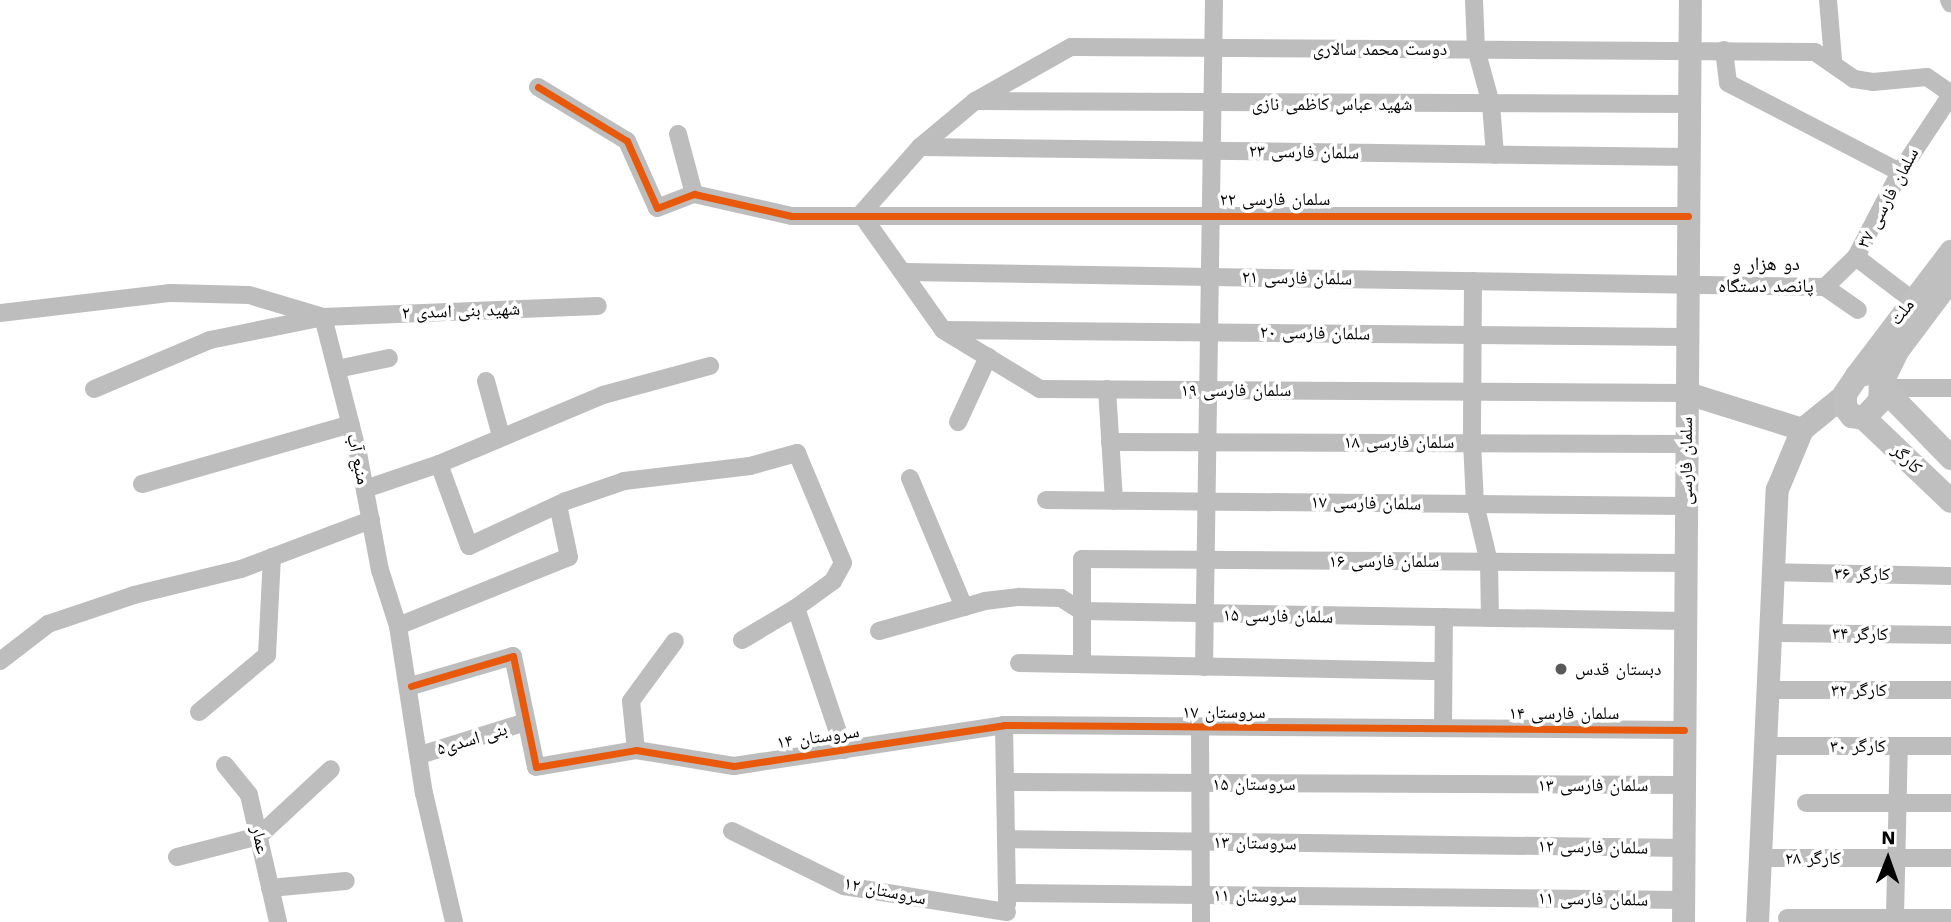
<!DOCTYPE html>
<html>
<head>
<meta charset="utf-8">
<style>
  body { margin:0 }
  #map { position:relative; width:1951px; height:922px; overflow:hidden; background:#fff; font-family:"Work Sans","Noto Naskh Arabic",sans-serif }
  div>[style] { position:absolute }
  .minor>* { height:18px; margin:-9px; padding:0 9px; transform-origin:9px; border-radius:9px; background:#bdbdbd }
  .tertiary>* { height:23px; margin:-11.5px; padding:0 11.5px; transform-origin:11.5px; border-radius:11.5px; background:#bdbdbd }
  .secondary>* { height:24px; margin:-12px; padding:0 12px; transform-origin:12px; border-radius:12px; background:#bfbfbf }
  .cycleway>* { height:7px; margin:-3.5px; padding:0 3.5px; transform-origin:3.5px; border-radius:3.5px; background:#e8590c }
  .dots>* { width:19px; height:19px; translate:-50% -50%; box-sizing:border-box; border:4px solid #fff; border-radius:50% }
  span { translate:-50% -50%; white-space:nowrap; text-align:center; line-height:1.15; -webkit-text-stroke:7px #fff; paint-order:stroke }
  .street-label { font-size:18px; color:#000 }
  .poi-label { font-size:18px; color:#000 }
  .left { translate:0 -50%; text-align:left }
  .neighbourhood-label { font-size:19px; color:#000 }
  .north { position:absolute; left:1853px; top:824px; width:70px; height:70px; -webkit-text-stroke:5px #fff; paint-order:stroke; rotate:1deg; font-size:19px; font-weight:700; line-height:28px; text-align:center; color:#000 }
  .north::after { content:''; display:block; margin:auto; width:24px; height:32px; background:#000; clip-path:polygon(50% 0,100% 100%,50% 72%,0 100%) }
</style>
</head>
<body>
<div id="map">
  <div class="minor">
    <i style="left:1474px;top:0;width:49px;rotate:87.7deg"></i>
    <i style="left:1476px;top:49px;width:57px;rotate:74.7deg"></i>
    <i style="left:1491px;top:104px;width:51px;rotate:85.5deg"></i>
    <i style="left:1828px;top:0;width:60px;rotate:85.2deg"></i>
    <i style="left:1949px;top:0;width:4px;rotate:63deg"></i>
    <i style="left:1724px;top:50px;width:33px;rotate:83deg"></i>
    <i style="left:1728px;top:83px;width:194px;rotate:27.4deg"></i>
    <i style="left:538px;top:87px;width:104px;rotate:31.2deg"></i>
    <i style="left:627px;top:141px;width:73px;rotate:65.9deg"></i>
    <i style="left:657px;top:208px;width:40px;rotate:-21deg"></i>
    <i style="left:694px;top:194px;width:100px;rotate:12.7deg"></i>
    <i style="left:792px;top:216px;width:896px"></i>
    <i style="left:975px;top:101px;width:714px;rotate:0.24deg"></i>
    <i style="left:678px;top:134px;width:62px;rotate:75.1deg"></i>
    <i style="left:920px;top:147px;width:769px;rotate:0.75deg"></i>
    <i style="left:861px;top:214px;width:89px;rotate:-48.6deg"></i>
    <i style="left:920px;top:147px;width:72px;rotate:-39.9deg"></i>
    <i style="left:975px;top:101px;width:110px;rotate:-29.4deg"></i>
    <i style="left:1071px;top:47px;width:744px;rotate:0.39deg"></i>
    <i style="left:1815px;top:52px;width:47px;rotate:34.7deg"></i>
    <i style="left:1854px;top:79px;width:19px;rotate:9deg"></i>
    <i style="left:1873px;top:82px;width:54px;rotate:-5.3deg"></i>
    <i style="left:1927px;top:77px;width:29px;rotate:35deg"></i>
    <i style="left:861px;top:214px;width:142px;rotate:54.7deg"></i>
    <i style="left:943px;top:330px;width:114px;rotate:31.3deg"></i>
    <i style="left:1040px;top:389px;width:647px;rotate:0.35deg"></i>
    <i style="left:1856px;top:257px;width:71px;rotate:37.5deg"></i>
    <i style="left:904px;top:272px;width:921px;rotate:0.93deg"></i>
    <i style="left:1825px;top:287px;width:43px;rotate:-44.1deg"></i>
    <i style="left:1856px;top:257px;width:96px;rotate:-62.6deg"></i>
    <i style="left:1900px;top:172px;width:92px;rotate:-56.5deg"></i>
    <i style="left:1473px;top:281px;width:161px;rotate:90.4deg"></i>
    <i style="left:1472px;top:442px;width:62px;rotate:87.2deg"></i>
    <i style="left:1475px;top:504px;width:60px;rotate:76.4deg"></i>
    <i style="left:1489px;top:562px;width:56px;rotate:89deg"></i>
    <i style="left:1825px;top:287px;width:40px;rotate:34.9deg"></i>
    <i style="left:0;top:313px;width:172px;rotate:-6.7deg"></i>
    <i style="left:171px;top:293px;width:78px;rotate:1.5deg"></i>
    <i style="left:249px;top:295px;width:77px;rotate:16.6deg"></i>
    <i style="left:323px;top:317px;width:140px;rotate:75.6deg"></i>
    <i style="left:358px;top:453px;width:119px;rotate:79.4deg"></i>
    <i style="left:380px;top:570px;width:59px;rotate:72.2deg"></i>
    <i style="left:398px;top:626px;width:169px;rotate:81.2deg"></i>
    <i style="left:424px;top:793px;width:132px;rotate:76.9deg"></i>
    <i style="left:945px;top:330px;width:742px;rotate:0.54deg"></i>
    <i style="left:337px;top:369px;width:53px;rotate:-11.9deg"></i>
    <i style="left:486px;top:381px;width:57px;rotate:74.7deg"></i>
    <i style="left:1883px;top:388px;width:68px"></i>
    <i style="left:94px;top:389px;width:126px;rotate:-22.9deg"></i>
    <i style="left:210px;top:340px;width:115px;rotate:-11.5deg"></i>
    <i style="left:323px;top:317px;width:275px;rotate:-2.3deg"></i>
    <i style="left:1107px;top:389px;width:112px;rotate:86.4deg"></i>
    <i style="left:958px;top:422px;width:72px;rotate:-65.2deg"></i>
    <i style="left:1110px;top:442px;width:577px;rotate:0.2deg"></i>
    <i style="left:439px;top:464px;width:87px;rotate:69.9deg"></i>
    <i style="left:469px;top:546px;width:107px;rotate:-24.9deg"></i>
    <i style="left:566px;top:501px;width:61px;rotate:-19deg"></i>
    <i style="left:624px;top:481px;width:127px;rotate:-6.8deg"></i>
    <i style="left:750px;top:466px;width:49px;rotate:-15.5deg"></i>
    <i style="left:797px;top:453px;width:119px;rotate:67.3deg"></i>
    <i style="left:843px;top:563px;width:21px;rotate:119deg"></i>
    <i style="left:833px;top:581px;width:46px;rotate:143.9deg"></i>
    <i style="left:910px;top:478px;width:140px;rotate:67.3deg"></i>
    <i style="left:142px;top:484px;width:217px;rotate:-16deg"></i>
    <i style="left:365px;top:489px;width:78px;rotate:-18.7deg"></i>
    <i style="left:439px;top:464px;width:178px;rotate:-22.8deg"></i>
    <i style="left:603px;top:395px;width:111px;rotate:-15.2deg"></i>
    <i style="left:1046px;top:500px;width:640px;rotate:0.54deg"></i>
    <i style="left:1772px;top:572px;width:179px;rotate:1.3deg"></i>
    <i style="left:398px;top:626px;width:184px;rotate:-22deg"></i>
    <i style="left:569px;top:557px;width:53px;rotate:-101.9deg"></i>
    <i style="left:879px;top:631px;width:110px;rotate:-15.8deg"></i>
    <i style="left:985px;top:601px;width:35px;rotate:-7deg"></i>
    <i style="left:1020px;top:597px;width:41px;rotate:1.4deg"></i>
    <i style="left:1061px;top:598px;width:24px;rotate:33deg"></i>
    <i style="left:1081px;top:611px;width:604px;rotate:0.95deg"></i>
    <i style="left:1769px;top:633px;width:182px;rotate:0.6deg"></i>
    <i style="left:742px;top:640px;width:63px;rotate:-30.7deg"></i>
    <i style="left:796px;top:608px;width:150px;rotate:71.3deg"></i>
    <i style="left:0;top:661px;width:61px;rotate:-37.6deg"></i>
    <i style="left:48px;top:624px;width:91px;rotate:-18.6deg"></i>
    <i style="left:134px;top:595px;width:110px;rotate:-13.7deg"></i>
    <i style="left:241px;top:569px;width:139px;rotate:-20.7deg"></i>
    <i style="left:1019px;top:663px;width:424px;rotate:1.1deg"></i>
    <i style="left:1082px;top:664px;width:105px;rotate:-90deg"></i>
    <i style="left:1082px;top:559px;width:604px;rotate:0.38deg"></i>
    <i style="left:1204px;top:667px;width:667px;rotate:-89.14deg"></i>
    <i style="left:411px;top:686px;width:106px;rotate:-16.4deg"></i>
    <i style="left:513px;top:656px;width:113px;rotate:78.3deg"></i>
    <i style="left:536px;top:767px;width:101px;rotate:-9.6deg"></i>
    <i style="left:636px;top:750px;width:99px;rotate:9.3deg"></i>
    <i style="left:734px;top:766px;width:273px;rotate:-8.6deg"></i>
    <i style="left:1004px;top:725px;width:680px;rotate:0.42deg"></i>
    <i style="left:1767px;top:690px;width:184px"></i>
    <i style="left:199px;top:712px;width:89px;rotate:-40deg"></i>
    <i style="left:267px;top:655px;width:98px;rotate:-87.1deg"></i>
    <i style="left:1004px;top:725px;width:179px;rotate:89deg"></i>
    <i style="left:1200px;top:728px;width:194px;rotate:89.7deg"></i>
    <i style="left:1443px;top:728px;width:111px;rotate:-89.5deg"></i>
    <i style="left:1764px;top:746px;width:187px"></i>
    <i style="left:636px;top:750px;width:49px;rotate:-95.8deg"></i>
    <i style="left:631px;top:701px;width:74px;rotate:-53.7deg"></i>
    <i style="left:420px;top:755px;width:108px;rotate:-17.3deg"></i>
    <i style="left:225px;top:765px;width:38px;rotate:51deg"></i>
    <i style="left:249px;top:795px;width:130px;rotate:77.1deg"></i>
    <i style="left:1005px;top:782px;width:679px;rotate:0.25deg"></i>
    <i style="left:1806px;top:803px;width:145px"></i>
    <i style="left:732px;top:831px;width:125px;rotate:26.2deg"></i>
    <i style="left:844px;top:886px;width:165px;rotate:9.1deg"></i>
    <i style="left:1006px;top:839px;width:677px;rotate:0.76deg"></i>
    <i style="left:177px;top:857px;width:85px;rotate:-14.4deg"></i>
    <i style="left:259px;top:836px;width:98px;rotate:-42.9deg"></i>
    <i style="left:1759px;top:858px;width:192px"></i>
    <i style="left:270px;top:888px;width:76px;rotate:-5.3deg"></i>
    <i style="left:1007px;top:893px;width:676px;rotate:0.59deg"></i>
    <i style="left:1895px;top:916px;width:170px;rotate:-88.7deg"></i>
    <i style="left:1787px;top:918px;width:164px"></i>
  </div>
  <div class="tertiary">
    <i style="left:1687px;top:393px;width:121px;rotate:17.4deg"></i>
    <i style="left:1683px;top:922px;width:922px;rotate:-89.57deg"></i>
    <i style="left:1757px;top:922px;width:433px;rotate:-87.4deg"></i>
    <i style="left:1777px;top:489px;width:65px;rotate:-67.4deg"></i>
    <i style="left:1802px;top:429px;width:55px;rotate:-39.1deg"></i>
  </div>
  <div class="secondary">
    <i style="left:1872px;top:372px;width:11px;rotate:34deg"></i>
    <i style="left:1881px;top:378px;width:23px;rotate:92deg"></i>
    <i style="left:1880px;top:401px;width:23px;rotate:133deg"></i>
    <i style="left:1864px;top:418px;width:12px;rotate:-171deg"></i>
    <i style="left:1852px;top:416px;width:11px;rotate:-128deg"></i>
    <i style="left:1845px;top:407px;width:13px;rotate:-90deg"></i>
    <i style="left:1845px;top:394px;width:22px;rotate:-56deg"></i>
    <i style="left:1857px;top:376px;width:16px;rotate:-15deg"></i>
    <i style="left:1857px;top:376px;width:156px;rotate:-52.8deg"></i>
    <i style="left:1882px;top:382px;width:34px;rotate:-64deg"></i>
    <i style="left:1897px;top:351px;width:90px;rotate:-53.1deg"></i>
    <i style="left:1883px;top:388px;width:98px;rotate:45.8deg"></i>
    <i style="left:1864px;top:418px;width:120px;rotate:43.7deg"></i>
  </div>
  <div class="cycleway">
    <i style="left:538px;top:87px;width:104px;rotate:31.2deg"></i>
    <i style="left:627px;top:141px;width:73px;rotate:65.9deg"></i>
    <i style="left:657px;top:208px;width:40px;rotate:-21deg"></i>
    <i style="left:694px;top:194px;width:100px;rotate:12.7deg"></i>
    <i style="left:792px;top:216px;width:896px"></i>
    <i style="left:411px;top:686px;width:106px;rotate:-16.4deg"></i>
    <i style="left:513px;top:656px;width:113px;rotate:78.3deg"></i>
    <i style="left:536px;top:767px;width:101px;rotate:-9.6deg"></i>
    <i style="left:636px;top:750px;width:99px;rotate:9.3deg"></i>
    <i style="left:734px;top:766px;width:273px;rotate:-8.6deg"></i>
    <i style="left:1004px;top:725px;width:680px;rotate:0.42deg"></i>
  </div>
  <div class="dots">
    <i style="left:1561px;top:669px;background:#595959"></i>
  </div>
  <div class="street-label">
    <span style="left:1380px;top:49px">دوست محمد سالاری</span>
    <span style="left:1332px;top:104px">شهید عباس کاظمی نازی</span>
    <span style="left:1304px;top:152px;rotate:1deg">سلمان فارسی ۲۳</span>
    <span style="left:1888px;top:198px;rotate:-62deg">سلمان فارسی ۳۷</span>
    <span style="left:1275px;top:199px">سلمان فارسی ۲۲</span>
    <span style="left:1297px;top:278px;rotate:1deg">سلمان فارسی ۲۱</span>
    <span style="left:461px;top:311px;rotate:-2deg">شهید بنی اسدی ۲</span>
    <span style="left:1902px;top:312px;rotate:-52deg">ملت</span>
    <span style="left:1315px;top:333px;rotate:1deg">سلمان فارسی ۲۰</span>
    <span style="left:1236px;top:390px">سلمان فارسی ۱۹</span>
    <span style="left:1399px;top:442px">سلمان فارسی ۱۸</span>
    <span style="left:358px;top:459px;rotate:78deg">منبع آب</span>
    <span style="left:1907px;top:459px;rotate:44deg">کارگر</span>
    <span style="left:1686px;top:461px;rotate:-90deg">سلمان فارسی</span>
    <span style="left:1366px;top:503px;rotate:1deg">سلمان فارسی ۱۷</span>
    <span style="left:1384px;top:561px">سلمان فارسی ۱۶</span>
    <span style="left:1862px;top:574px;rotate:1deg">کارگر ۳۶</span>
    <span style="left:1278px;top:616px;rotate:1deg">سلمان فارسی ۱۵</span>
    <span style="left:1860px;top:634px;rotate:1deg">کارگر ۳۴</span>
    <span style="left:1859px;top:690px">کارگر ۳۲</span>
    <span style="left:1224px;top:712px">سروستان ۱۷</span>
    <span style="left:1564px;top:713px">سلمان فارسی ۱۴</span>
    <span style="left:818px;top:737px;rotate:-8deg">سروستان ۱۴</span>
    <span style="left:472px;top:739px;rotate:-17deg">بنی اسدی۵</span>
    <span style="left:1858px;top:746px">کارگر ۳۰</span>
    <span style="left:1254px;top:784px">سروستان ۱۵</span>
    <span style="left:1593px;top:785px">سلمان فارسی ۱۳</span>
    <span style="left:260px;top:840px;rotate:77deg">عمار</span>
    <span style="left:1255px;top:843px;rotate:1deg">سروستان ۱۳</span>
    <span style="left:1593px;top:847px;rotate:1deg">سلمان فارسی ۱۲</span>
    <span style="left:1813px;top:858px">کارگر ۲۸</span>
    <span style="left:885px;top:891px;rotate:11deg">سروستان ۱۲</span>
    <span style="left:1255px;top:896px;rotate:1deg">سروستان ۱۱</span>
    <span style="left:1593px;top:899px;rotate:1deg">سلمان فارسی ۱۱</span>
  </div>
  <div class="poi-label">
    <span class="left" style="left:1575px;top:669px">دبستان قدس</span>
  </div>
  <div class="neighbourhood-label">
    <span style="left:1766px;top:275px">دو هزار و<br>پانصد دستگاه</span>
  </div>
  <div class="north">N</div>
</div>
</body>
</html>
